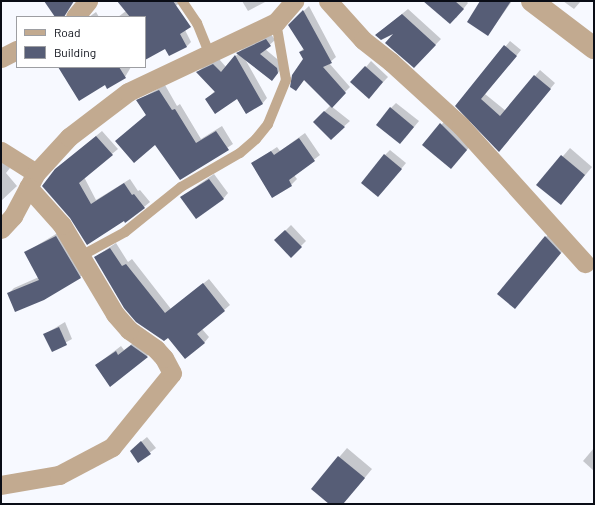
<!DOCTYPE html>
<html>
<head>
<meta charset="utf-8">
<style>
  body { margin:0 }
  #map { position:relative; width:595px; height:505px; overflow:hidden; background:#f7f9ff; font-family:Barlow,sans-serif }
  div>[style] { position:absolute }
  .shadow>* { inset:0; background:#0003 }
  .building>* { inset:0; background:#565d76 }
  .service>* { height:10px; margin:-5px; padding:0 5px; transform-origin:5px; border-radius:5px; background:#c2aa90 }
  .minor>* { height:19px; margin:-9.5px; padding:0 9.5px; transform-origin:9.5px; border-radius:9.5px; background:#c2aa90 }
  .tertiary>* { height:22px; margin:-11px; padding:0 11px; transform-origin:11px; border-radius:11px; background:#c2aa90 }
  span { translate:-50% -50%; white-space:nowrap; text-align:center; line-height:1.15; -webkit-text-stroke:4px #fff; paint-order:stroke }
  .frame { position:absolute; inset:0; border:2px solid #0a0d16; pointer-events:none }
  .legend { position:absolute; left:16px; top:16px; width:130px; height:52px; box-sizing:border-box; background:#fff; border:1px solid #9d9ea2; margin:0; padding:5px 7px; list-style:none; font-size:12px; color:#0a0d16 }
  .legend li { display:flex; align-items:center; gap:8px; height:20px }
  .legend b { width:20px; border:1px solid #9d9ea2 }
</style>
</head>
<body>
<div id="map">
  <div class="shadow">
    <i style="clip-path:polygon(118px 1px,182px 1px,153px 24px,182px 24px,191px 42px,186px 47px,166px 47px,145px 59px,145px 17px,118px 17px,126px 11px)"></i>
    <i style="clip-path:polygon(242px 1px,267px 1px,248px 11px)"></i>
    <i style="clip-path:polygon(425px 1px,466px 1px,468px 3px,456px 18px)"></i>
    <i style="clip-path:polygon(482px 1px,512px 1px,488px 35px)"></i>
    <i style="clip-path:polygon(563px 1px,581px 1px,574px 9px)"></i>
    <i style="clip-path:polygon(309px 6px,336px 57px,329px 63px,350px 87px,331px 106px,350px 121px,331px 138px,314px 122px,331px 105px,305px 79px,296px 90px,304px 59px,300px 52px,304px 48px,289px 25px)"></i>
    <i style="clip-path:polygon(408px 9px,441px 39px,414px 67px,397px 31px,376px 35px)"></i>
    <i style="clip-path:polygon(96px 12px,99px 17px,89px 17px)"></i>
    <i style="clip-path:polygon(271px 34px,275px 40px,265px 49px,282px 63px,283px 67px,272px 80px,245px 59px,267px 98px,262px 104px,237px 97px,206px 99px,215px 91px,198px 72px,203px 67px,219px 59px,226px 67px,243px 48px)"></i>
    <i style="clip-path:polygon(510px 41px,521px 50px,485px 94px,506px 111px,540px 70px,555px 83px,504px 145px,457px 106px)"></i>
    <i style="clip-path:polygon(371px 61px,388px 77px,374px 92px,366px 67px)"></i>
    <i style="clip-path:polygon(60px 67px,131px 67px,125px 77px,105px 84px)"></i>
    <i style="clip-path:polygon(165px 85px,177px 106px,180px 104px,201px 139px,222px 126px,233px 144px,180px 179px,138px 100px)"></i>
    <i style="clip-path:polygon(396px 103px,419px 121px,405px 138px,391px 108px)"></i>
    <i style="clip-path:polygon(446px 120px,472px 144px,451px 168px,441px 125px)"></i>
    <i style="clip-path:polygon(102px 131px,118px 149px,84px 177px,96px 200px,130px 179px,138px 191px,140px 190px,150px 202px,126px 222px,124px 220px,87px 244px,55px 170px)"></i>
    <i style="clip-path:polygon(305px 133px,320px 155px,294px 175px,297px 179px,291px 185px,272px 196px,253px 163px,277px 147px,280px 151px)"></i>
    <i style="clip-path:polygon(570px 148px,592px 167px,561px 204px,538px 185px)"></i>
    <i style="clip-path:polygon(390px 150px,406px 163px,383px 191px,385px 155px)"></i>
    <i style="clip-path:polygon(1px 158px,10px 168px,6px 173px,17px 186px,1px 201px)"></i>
    <i style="clip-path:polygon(214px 174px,228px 193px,223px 199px,181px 197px)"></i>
    <i style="clip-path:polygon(291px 225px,306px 241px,291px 256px,276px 240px)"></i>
    <i style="clip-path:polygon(61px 231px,86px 272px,80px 277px,8px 294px,14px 288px,39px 277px,26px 252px)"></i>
    <i style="clip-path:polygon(551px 231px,566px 247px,520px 302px,498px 294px)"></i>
    <i style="clip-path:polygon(116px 243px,128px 262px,132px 259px,171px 309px,209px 279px,230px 305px,202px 329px,209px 337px,204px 343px,168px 337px,95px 257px)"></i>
    <i style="clip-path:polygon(65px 322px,72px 339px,52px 350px,45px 334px)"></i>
    <i style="clip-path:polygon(137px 340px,153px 351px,110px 386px,96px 365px,121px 346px,124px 350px)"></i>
    <i style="clip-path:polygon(147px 437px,156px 448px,138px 461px,136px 446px)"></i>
    <i style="clip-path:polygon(347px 448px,372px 469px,343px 504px,330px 504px,312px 489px)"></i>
    <i style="clip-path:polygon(594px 448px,594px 471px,583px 461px)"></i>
  </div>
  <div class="building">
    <i style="clip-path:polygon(44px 1px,74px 1px,64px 17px,55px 17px)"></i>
    <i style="clip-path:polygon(117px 1px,173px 1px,191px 27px,180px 34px,187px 47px,169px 56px,165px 49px,145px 60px,145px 17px,130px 17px)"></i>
    <i style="clip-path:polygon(423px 1px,455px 1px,464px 9px,450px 24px)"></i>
    <i style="clip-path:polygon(480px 1px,511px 1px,488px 36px,467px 22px)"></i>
    <i style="clip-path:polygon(303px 10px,332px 63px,323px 67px,346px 93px,332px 108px,304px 80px,296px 91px,290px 87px,292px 75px,303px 59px,299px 52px,304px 50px,288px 25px)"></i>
    <i style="clip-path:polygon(402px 14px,436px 45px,414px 68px,385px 43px,393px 34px,381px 40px,375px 35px)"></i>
    <i style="clip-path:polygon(266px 39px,271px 46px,260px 54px,277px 68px,278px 73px,272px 81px,236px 53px)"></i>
    <i style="clip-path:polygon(504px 45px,517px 56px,481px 99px,500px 116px,534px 75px,551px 89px,499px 152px,455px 106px)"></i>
    <i style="clip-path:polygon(235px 55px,263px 104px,246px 114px,237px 99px,215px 114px,205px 99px,215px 92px,196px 72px,213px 64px,221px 72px)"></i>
    <i style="clip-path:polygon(365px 66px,383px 82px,369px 99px,350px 82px)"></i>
    <i style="clip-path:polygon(58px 67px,119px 67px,126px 78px,107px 89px,105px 85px,79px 101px)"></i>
    <i style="clip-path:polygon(159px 90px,172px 110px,175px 109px,196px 143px,216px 131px,229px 150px,180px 180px,155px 145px,134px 163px,115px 141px,146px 115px,136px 100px)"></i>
    <i style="clip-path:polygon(390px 107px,414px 127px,400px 144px,376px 125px)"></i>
    <i style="clip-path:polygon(324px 111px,345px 127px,331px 140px,313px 122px)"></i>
    <i style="clip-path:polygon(440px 123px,467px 150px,451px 169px,422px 145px)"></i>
    <i style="clip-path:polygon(96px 136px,113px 155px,79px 183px,91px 204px,124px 183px,132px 195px,134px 194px,145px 208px,125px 223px,124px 221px,87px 245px,70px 218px,42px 186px,55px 169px)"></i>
    <i style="clip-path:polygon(299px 138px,315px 161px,289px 180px,292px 186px,272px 198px,251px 163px,271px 151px,274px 155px)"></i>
    <i style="clip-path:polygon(384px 154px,402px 169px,378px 197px,361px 183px)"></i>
    <i style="clip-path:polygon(561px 155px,585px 175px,561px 205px,536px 185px)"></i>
    <i style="clip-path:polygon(209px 179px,224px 199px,196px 219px,180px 197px)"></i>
    <i style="clip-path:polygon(285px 230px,302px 247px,291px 258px,274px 240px)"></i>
    <i style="clip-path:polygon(56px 236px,81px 278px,44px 300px,15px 312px,7px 293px,39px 280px,24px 252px)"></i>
    <i style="clip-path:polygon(545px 236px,561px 253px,515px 309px,497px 294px)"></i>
    <i style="clip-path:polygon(110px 248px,122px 266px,126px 264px,165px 313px,203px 283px,225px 311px,197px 334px,205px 343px,185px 359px,168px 338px,164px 341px,136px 322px,124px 308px,94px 257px)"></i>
    <i style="clip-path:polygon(59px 327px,67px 345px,52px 352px,43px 334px)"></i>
    <i style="clip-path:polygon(131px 345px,148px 357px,110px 387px,95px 365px,116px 351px,118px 355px)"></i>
    <i style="clip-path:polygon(141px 441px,151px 454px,138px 463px,130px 451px)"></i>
    <i style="clip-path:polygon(338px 456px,365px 478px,343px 504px,329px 504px,311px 489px)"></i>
  </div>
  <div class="service">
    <i style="left:182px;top:1px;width:27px;rotate:56deg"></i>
    <i style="left:197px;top:23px;width:32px;rotate:68deg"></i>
    <i style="left:81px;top:256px;width:50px;rotate:-28.6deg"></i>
    <i style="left:125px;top:232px;width:72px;rotate:-38.8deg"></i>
    <i style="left:181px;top:187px;width:68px;rotate:-30deg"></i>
    <i style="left:240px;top:153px;width:21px;rotate:-41deg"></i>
    <i style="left:256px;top:139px;width:19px;rotate:-51deg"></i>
    <i style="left:268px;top:124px;width:48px;rotate:-67.8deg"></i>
    <i style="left:286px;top:80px;width:59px;rotate:-99.8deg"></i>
  </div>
  <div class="minor">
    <i style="left:328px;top:1px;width:52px;rotate:48.1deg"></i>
    <i style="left:363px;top:40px;width:36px;rotate:38deg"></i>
    <i style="left:391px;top:62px;width:95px;rotate:42.4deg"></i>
    <i style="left:461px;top:126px;width:185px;rotate:47.9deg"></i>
    <i style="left:75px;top:17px;width:21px;rotate:-51deg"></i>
    <i style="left:1px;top:58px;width:18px;rotate:-27deg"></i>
    <i style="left:1px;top:151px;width:41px;rotate:32.2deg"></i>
    <i style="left:1px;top:229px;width:18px;rotate:-47deg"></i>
    <i style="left:13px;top:216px;width:49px;rotate:-61.9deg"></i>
    <i style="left:36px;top:173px;width:49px;rotate:-47.5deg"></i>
    <i style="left:69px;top:137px;width:74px;rotate:-37.3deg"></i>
    <i style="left:128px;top:92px;width:164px;rotate:-25.3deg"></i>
    <i style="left:276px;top:22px;width:28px;rotate:-49deg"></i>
    <i style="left:1px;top:485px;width:59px;rotate:-9.8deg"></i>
    <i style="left:59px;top:475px;width:60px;rotate:-27.8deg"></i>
    <i style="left:112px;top:447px;width:95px;rotate:-51deg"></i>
    <i style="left:172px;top:373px;width:17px;rotate:-118deg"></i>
    <i style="left:164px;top:358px;width:12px;rotate:-132deg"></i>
    <i style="left:156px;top:349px;width:33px;rotate:-145deg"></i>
    <i style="left:129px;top:330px;width:21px;rotate:-131deg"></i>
    <i style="left:115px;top:314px;width:104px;rotate:-120.8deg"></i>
    <i style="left:62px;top:225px;width:51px;rotate:-131.8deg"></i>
  </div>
  <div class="tertiary">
    <i style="left:532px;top:1px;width:78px;rotate:37.2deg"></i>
  </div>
  <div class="frame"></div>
  <ul class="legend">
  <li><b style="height:5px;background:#c2aa90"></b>Road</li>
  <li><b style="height:11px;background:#565d76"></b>Building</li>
  </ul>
</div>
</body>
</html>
